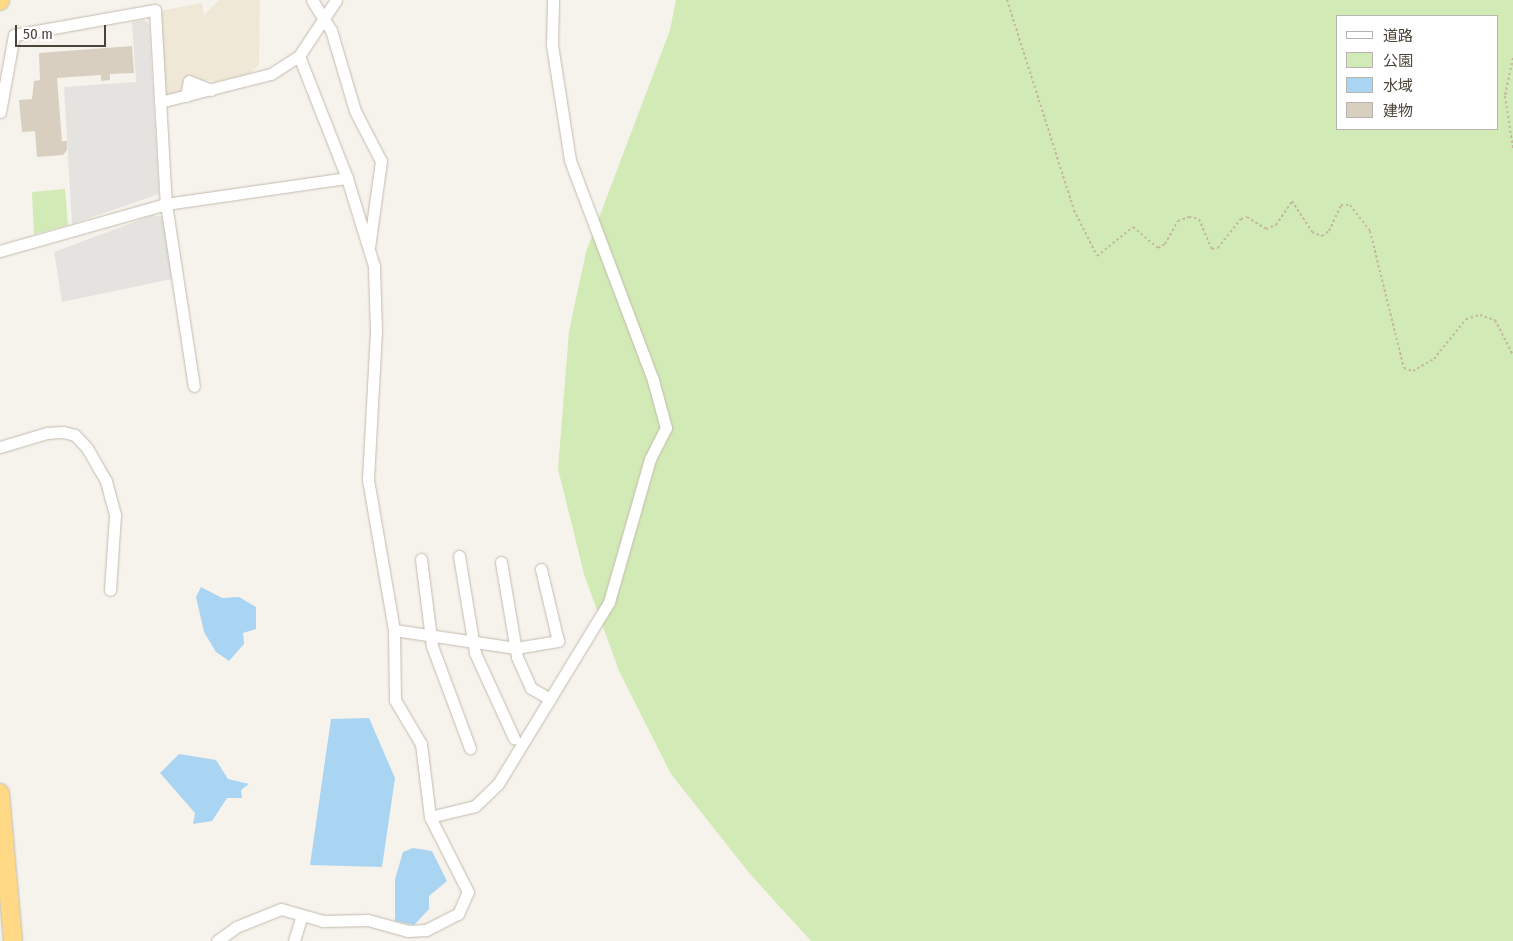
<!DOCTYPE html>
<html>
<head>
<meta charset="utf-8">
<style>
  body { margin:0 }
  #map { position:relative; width:1513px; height:941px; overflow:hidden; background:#f6f3ec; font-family:"Fira Sans Condensed","Noto Sans JP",sans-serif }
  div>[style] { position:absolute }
  .education>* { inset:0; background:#efe8d6 }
  .green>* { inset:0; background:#d2eab5 }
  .parking>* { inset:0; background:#e5e3e0 }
  .water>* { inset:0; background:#a9d4f2 }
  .building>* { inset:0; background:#d8cfc1 }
  .path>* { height:2px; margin-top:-1px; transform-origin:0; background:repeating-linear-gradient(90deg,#c4b79f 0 2.5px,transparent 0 5px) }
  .roads { filter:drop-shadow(0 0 1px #c2bbae) drop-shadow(0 0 1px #c2bbae) }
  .minor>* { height:11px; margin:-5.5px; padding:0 5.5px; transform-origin:5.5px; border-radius:5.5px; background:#fff }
  .trunk>* { height:18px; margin:-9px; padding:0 9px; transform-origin:9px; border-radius:9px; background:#ffd985 }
  span { translate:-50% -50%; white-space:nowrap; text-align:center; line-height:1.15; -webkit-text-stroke:4px #fff; paint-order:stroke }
  .legend { position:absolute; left:1336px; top:15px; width:162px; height:115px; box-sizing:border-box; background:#fff; border:1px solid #b7b4b0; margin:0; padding:6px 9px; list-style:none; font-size:15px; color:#4b4439 }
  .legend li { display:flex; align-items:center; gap:10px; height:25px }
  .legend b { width:25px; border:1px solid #b7b4b0 }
  .scale { position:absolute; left:15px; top:25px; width:91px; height:22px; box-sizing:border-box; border:2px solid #4b4439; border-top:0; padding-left:6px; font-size:15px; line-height:18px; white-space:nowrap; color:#4b4439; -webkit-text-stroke:4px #fff; paint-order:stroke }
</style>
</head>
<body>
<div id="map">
  <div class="education">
    <i style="clip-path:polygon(219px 0,260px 0,259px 65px,247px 76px,216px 81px,185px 79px,181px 92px,165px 96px,160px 11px,202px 3px,204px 15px)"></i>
  </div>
  <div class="green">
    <i style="clip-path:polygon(evenodd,676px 0,1513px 0,1513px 941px,811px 941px,750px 874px,671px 774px,619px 671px,584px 574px,558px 469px,569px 331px,586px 252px,670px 30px,676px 0,1337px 16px,1497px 16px,1497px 129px,1337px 129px,1337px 16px)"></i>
    <i style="clip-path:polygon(65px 189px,68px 225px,34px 234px,32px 192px)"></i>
  </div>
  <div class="parking">
    <i style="clip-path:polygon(144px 20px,149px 24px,159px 194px,72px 224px,64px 87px,136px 82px,132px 22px)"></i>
    <i style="clip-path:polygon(153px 215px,163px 217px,172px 279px,62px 302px,54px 252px)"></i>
  </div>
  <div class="water">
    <i style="clip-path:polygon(201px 587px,222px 598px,239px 597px,256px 607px,256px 629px,243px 633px,244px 644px,229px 661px,216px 652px,204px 632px,196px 597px)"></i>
    <i style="clip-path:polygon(369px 718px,395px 778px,382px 867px,310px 865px,331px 719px)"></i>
    <i style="clip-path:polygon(179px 754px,216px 760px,228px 779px,249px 784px,241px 790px,242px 798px,227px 798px,212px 821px,193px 824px,195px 813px,160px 773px)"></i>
    <i style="clip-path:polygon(413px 848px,432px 851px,447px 881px,429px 896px,429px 909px,414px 925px,395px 921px,395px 879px,403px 852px)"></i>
  </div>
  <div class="building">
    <i style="clip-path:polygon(132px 46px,134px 73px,110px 74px,110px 80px,101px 81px,101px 75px,57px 78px,62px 141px,67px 141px,67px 150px,63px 155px,37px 157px,35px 131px,22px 132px,19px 100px,32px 99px,34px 81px,40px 80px,39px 53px)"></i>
  </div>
  <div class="path">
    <i style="left:1007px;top:0;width:220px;rotate:72.3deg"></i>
    <i style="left:1074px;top:210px;width:51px;rotate:63.4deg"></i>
    <i style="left:1097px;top:256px;width:46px;rotate:-38.9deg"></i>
    <i style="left:1133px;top:227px;width:33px;rotate:40deg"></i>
    <i style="left:1158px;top:248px;width:8px;rotate:-30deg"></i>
    <i style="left:1165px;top:244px;width:26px;rotate:-61deg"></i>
    <i style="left:1178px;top:221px;width:12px;rotate:-20deg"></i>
    <i style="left:1189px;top:217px;width:10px;rotate:11deg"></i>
    <i style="left:1199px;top:219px;width:33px;rotate:67deg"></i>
    <i style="left:1212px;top:249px;width:6px;rotate:-9deg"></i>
    <i style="left:1218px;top:248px;width:37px;rotate:-52deg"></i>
    <i style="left:1241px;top:219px;width:6px;rotate:-18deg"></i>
    <i style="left:1247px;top:217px;width:22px;rotate:32deg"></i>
    <i style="left:1266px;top:229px;width:11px;rotate:-22deg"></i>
    <i style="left:1276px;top:225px;width:29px;rotate:-56deg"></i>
    <i style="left:1292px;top:201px;width:37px;rotate:57deg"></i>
    <i style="left:1312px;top:232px;width:11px;rotate:22deg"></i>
    <i style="left:1322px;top:236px;width:9px;rotate:-36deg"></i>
    <i style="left:1329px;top:231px;width:29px;rotate:-65deg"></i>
    <i style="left:1341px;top:205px;width:9px"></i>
    <i style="left:1350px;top:205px;width:33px;rotate:52deg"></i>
    <i style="left:1370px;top:231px;width:141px;rotate:76.1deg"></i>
    <i style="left:1404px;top:368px;width:9px;rotate:18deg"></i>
    <i style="left:1413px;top:371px;width:24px;rotate:-30deg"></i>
    <i style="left:1434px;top:359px;width:51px;rotate:-51.3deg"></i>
    <i style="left:1466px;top:319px;width:15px;rotate:-16deg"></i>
    <i style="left:1480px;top:315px;width:16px;rotate:18deg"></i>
    <i style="left:1495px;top:320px;width:39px;rotate:63deg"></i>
    <i style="left:1513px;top:58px;width:39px;rotate:102deg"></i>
    <i style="left:1505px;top:96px;width:54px;rotate:81.4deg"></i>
  </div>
  <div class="roads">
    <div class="minor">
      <i style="left:312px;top:0;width:36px;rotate:58deg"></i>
      <i style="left:331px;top:30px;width:84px;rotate:73.5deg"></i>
      <i style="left:355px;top:111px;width:56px;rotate:62.5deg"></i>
      <i style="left:381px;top:161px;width:88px;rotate:97.9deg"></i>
      <i style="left:186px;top:96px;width:15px;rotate:-79deg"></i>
      <i style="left:189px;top:81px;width:24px;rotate:22deg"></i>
      <i style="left:160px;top:102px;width:114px;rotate:-14.2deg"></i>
      <i style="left:271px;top:74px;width:33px;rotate:-33deg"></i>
      <i style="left:0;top:112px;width:78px;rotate:-79.7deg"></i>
      <i style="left:14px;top:35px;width:143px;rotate:-10.1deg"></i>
      <i style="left:155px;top:10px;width:194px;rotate:86.8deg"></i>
      <i style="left:166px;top:204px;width:184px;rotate:81.3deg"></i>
      <i style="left:0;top:251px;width:173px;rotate:-15.8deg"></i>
      <i style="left:166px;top:204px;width:183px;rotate:-8.2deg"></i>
      <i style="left:0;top:447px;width:49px;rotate:-16.6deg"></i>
      <i style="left:47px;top:433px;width:16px;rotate:-4deg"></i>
      <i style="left:63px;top:432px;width:12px;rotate:14deg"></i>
      <i style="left:75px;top:435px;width:18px;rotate:47deg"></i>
      <i style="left:87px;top:448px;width:38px;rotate:60deg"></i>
      <i style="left:106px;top:481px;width:35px;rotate:75deg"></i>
      <i style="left:115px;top:515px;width:75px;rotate:93.8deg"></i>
      <i style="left:459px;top:556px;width:98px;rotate:80.6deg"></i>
      <i style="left:475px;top:653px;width:94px;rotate:65.4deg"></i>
      <i style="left:421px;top:559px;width:88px;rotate:82.8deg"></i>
      <i style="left:432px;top:646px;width:109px;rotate:69.6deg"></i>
      <i style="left:501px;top:562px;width:96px;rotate:80.4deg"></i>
      <i style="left:517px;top:657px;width:34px;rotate:66deg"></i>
      <i style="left:531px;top:688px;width:22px;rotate:30deg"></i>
      <i style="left:394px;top:630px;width:123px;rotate:8.4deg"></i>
      <i style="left:516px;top:648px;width:43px;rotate:-9.5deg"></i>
      <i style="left:558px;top:641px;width:74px;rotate:-103.3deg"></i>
      <i style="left:430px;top:817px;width:46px;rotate:-13.7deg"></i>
      <i style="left:475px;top:806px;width:32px;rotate:-44deg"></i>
      <i style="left:498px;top:784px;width:213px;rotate:-58.6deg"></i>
      <i style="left:609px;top:602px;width:149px;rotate:-74deg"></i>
      <i style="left:650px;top:459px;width:35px;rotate:-63deg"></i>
      <i style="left:666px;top:428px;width:50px;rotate:-105.2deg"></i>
      <i style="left:653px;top:380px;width:235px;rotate:-110.7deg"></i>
      <i style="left:570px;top:160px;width:116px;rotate:-98.9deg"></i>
      <i style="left:552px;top:45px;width:45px;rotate:-88.7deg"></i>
      <i style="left:217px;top:941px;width:24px;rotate:-36deg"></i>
      <i style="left:236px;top:927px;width:48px;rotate:-21.8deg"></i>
      <i style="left:281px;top:909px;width:44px;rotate:15.9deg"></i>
      <i style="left:323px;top:921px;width:45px;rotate:-1.3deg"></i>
      <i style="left:368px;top:920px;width:41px;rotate:15.4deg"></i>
      <i style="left:408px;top:931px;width:18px;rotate:-3deg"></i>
      <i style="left:426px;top:930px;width:36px;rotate:-27deg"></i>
      <i style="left:458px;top:914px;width:24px;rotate:-66deg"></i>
      <i style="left:468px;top:892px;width:84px;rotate:-116.9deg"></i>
      <i style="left:430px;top:817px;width:74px;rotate:-97deg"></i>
      <i style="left:421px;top:744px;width:51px;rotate:-120.6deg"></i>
      <i style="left:395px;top:700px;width:70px;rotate:-90.8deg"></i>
      <i style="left:394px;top:630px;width:153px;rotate:-99.8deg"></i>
      <i style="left:368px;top:479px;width:148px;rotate:-86.9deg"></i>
      <i style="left:376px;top:331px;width:65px;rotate:-91.8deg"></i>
      <i style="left:374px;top:266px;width:92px;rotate:-107.1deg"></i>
      <i style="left:347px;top:178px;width:131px;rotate:-111.5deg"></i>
      <i style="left:299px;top:56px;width:67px;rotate:-56.5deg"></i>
      <i style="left:294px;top:941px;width:27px;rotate:-73deg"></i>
    </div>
    <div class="trunk">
      <i style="left:0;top:1px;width:1px;rotate:-90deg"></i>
      <i style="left:0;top:793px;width:149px;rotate:85deg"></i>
    </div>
  </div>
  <ul class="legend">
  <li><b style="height:6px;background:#fff"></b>道路</li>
  <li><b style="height:14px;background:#d2eab5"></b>公園</li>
  <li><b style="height:14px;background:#a9d4f2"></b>水域</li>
  <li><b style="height:14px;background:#d8cfc1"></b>建物</li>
  </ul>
  <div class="scale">50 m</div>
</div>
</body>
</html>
